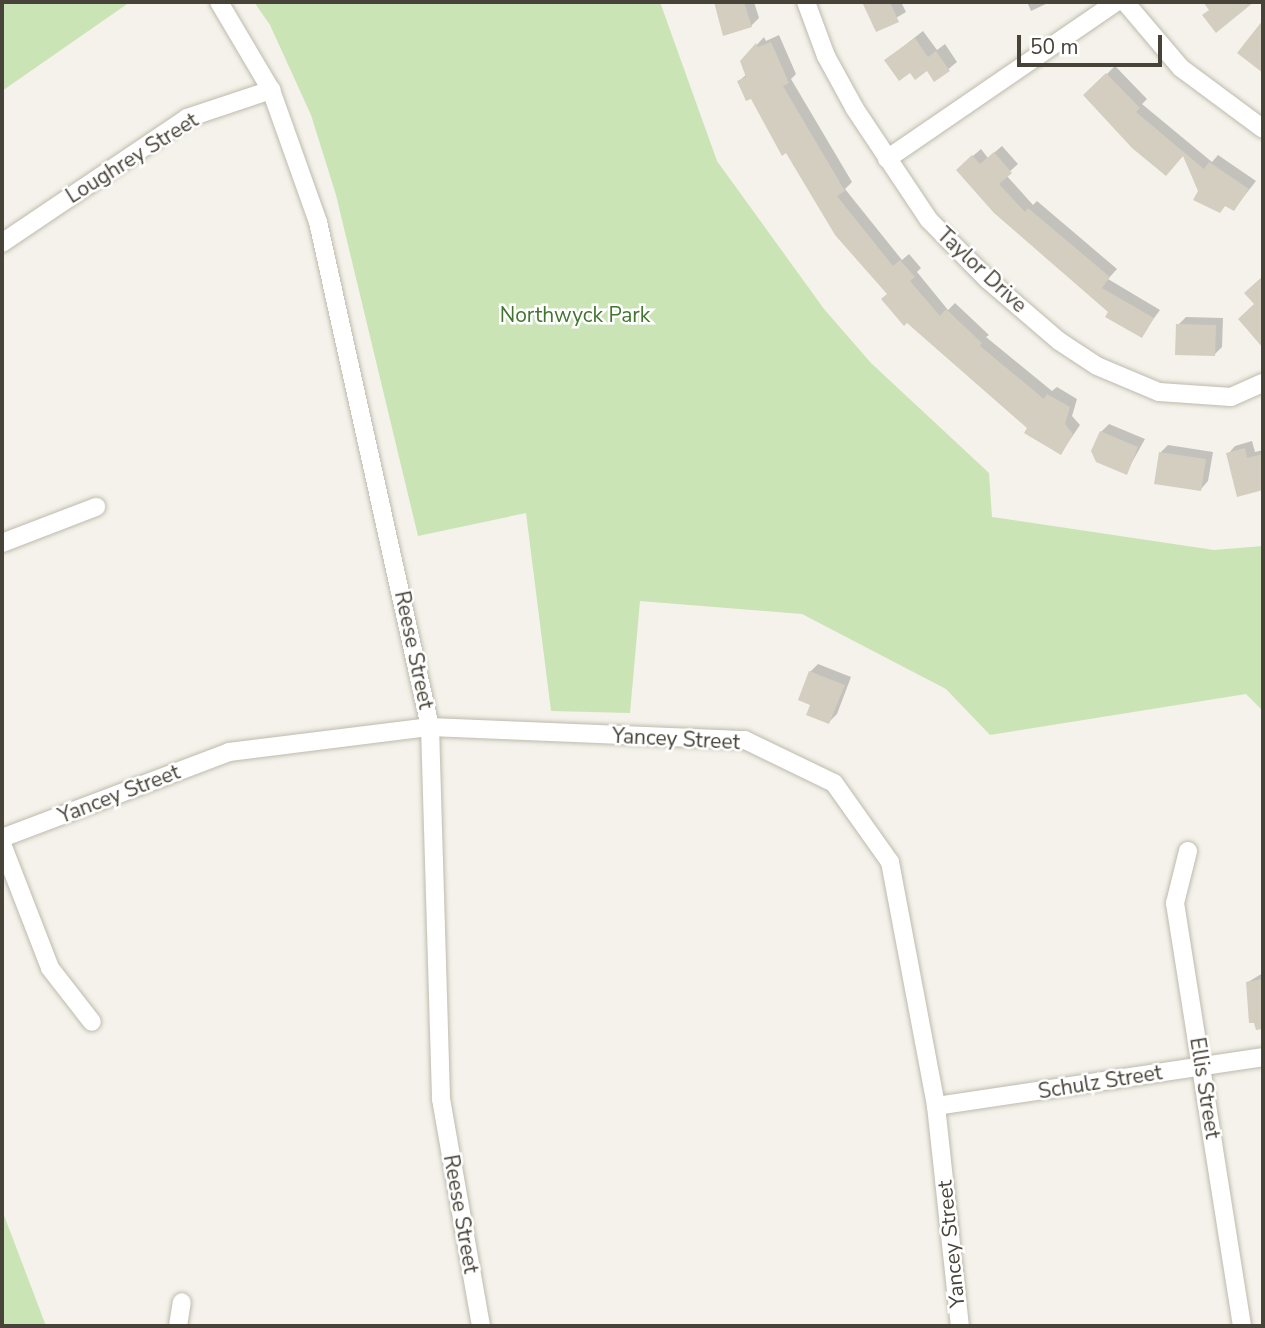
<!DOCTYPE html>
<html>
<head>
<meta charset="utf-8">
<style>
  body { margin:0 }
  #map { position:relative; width:1265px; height:1328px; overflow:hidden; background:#f4f2ea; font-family:"Nunito Sans",sans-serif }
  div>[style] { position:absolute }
  .green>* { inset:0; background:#cbe4b6 }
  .shadow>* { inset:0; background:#0003 }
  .building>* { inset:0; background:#d4cec0 }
  .roads { filter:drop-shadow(0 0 2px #bebaad) drop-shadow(0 0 2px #bebaad) }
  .minor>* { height:18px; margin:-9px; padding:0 9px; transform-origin:9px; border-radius:9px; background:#fff }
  span { translate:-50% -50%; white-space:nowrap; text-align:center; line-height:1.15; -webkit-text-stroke:5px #fff; paint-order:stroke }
  .street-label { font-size:21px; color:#474338 }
  .park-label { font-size:21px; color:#437530 }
  .frame { position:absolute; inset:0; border:4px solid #474338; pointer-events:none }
  .scale { position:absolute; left:1017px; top:35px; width:145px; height:32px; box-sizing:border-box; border:4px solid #474338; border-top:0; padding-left:9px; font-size:21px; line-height:24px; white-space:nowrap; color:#474338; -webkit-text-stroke:5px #fff; paint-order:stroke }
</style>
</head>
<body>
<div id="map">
  <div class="green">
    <i style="clip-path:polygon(2px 2px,130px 2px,2px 91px)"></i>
    <i style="clip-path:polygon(254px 2px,660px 2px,717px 161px,824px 309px,871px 363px,989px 473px,992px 517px,1214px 550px,1263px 546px,1263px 711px,1246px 694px,990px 735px,946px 689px,802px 614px,640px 601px,630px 713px,551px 711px,526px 513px,418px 536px,336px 195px,311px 115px,270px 25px)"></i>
    <i style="clip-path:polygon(2px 1210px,46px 1326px,2px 1326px)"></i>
  </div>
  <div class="shadow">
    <i style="clip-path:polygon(715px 2px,754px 2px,759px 18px,751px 26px,725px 33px)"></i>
    <i style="clip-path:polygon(866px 2px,901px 2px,906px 12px,877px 29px)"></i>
    <i style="clip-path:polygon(1027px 2px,1050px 2px,1031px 11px)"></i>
    <i style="clip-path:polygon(923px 31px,937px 50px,945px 44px,957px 62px,935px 80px,927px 69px,911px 70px,886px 60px)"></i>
    <i style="clip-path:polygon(779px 35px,796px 74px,791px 79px,852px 182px,845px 189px,902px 260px,909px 254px,921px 268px,917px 272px,948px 310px,955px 303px,989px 335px,986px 337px,1052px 391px,1057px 387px,1077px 399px,1072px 416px,1080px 425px,1061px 453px,889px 293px,739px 81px,747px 74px,742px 61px,764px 37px,766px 41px)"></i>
    <i style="clip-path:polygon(1115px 66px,1147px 99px,1142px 104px,1212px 162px,1218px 155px,1256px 181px,1234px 209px,1227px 204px,1220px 211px,1200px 192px,1184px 154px,1086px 95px)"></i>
    <i style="clip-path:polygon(1002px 146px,1018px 164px,1006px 175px,1033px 205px,1037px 201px,1117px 269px,1108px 279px,1160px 310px,1141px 336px,1110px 312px,966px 162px,981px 149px,988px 158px)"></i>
    <i style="clip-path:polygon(1186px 317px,1223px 318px,1222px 347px,1214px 355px,1178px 325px)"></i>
    <i style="clip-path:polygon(1109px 424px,1145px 439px,1126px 473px,1101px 432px)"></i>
    <i style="clip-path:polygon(1252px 441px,1255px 452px,1263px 450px,1263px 488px,1239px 495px,1228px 454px,1235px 446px)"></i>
    <i style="clip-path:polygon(1168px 445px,1213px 452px,1208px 481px,1201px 489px,1160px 453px)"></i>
    <i style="clip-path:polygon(818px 664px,851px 677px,837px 714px,829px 722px,812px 704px,810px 672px)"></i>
    <i style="clip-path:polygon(1263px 973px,1263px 1019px,1251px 1021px,1248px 982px)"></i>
  </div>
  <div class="building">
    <i style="clip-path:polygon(714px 2px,744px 2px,752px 27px,723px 36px)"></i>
    <i style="clip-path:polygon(862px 2px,890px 2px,899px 22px,876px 32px)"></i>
    <i style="clip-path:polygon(1203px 2px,1254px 2px,1216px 33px,1202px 15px,1209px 10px)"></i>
    <i style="clip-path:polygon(1263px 20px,1263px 73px,1237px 53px)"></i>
    <i style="clip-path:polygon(915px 38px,928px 57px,936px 51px,950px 71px,934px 82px,927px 71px,915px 80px,910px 73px,899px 81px,884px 60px)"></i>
    <i style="clip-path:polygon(771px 42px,789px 83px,783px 86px,845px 191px,837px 196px,893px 266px,900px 260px,915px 277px,910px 281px,940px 316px,946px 309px,982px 343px,980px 346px,1044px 399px,1047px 394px,1070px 407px,1065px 424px,1073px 434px,1061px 455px,1024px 433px,1027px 428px,907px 323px,904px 326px,881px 299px,887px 294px,835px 235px,786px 153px,782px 156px,751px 99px,746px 101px,737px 81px,746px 77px,740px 61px,756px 43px,758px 47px)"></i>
    <i style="clip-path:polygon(1106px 73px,1140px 108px,1136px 112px,1204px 169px,1209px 162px,1249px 189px,1234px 211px,1225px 206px,1220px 213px,1193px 200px,1198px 191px,1183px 156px,1166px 176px,1132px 148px,1083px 95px)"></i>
    <i style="clip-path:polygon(994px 152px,1012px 173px,999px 184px,1025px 212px,1028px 208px,1110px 277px,1102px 288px,1154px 318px,1142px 338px,1105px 317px,1108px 312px,994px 213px,956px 170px,972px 155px,980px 164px)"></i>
    <i style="clip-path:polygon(1263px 276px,1263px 348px,1238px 319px,1254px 304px,1244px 293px)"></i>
    <i style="clip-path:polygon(1176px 324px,1216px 325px,1215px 356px,1175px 355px)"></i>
    <i style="clip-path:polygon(1100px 431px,1138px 447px,1127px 475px,1096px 462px,1091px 451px)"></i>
    <i style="clip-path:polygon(1245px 448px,1247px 458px,1263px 454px,1263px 490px,1237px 497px,1226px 453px)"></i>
    <i style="clip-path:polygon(1159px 452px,1206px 459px,1201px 491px,1154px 484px)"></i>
    <i style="clip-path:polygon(809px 671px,845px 685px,829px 724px,806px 715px,810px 705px,798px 700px)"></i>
    <i style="clip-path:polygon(1263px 979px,1263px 1029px,1256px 1030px,1254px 1023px,1249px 1023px,1246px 982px)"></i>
  </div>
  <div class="roads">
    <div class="minor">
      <i style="left:219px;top:2px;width:102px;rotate:59.4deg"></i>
      <i style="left:271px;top:90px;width:140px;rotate:70.4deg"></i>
      <i style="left:318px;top:222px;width:517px;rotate:77.5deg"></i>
      <i style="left:430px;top:727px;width:372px;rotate:88.3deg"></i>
      <i style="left:441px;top:1099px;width:230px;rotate:80deg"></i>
      <i style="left:806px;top:2px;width:58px;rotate:69.7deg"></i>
      <i style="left:826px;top:56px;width:60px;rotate:61.3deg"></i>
      <i style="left:855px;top:109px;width:133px;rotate:56.3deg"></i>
      <i style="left:929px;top:220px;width:84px;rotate:45.5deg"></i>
      <i style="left:988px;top:280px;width:94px;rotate:40.7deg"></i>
      <i style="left:1059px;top:341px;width:45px;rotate:33.3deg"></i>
      <i style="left:1097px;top:366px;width:67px;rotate:22.8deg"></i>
      <i style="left:1159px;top:392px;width:72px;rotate:4deg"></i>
      <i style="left:1231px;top:397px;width:35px;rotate:-24deg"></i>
      <i style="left:1125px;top:2px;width:87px;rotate:49.7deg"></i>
      <i style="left:1181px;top:68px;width:102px;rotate:36.6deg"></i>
      <i style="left:887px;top:159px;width:278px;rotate:-34.4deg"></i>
      <i style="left:2px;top:243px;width:223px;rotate:-34deg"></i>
      <i style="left:187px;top:118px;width:89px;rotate:-18.4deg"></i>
      <i style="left:2px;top:543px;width:101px;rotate:-21deg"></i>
      <i style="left:2px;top:838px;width:243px;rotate:-20.7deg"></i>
      <i style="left:229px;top:752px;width:203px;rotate:-7.1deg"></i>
      <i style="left:430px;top:727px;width:315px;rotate:2.4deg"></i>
      <i style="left:745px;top:740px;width:99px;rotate:25.8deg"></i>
      <i style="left:834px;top:783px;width:97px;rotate:54.7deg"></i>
      <i style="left:890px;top:862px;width:248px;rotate:79.3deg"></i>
      <i style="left:936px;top:1106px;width:221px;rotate:83.8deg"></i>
      <i style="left:2px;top:844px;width:133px;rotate:68.8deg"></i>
      <i style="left:50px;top:968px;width:68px;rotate:52.1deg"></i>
      <i style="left:1188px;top:851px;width:54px;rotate:104deg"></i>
      <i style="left:1175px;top:903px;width:428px;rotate:81deg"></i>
      <i style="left:936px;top:1106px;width:331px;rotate:-8.5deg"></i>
      <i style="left:178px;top:1326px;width:24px;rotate:-81deg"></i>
    </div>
  </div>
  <div class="street-label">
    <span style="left:132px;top:158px;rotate:-32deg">Loughrey Street</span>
    <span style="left:982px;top:270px;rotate:43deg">Taylor Drive</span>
    <span style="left:414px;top:650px;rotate:78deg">Reese Street</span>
    <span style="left:676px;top:739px;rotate:3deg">Yancey Street</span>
    <span style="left:119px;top:794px;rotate:-21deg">Yancey Street</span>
    <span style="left:1100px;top:1082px;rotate:-9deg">Schulz Street</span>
    <span style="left:1205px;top:1088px;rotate:81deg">Ellis Street</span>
    <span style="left:461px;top:1214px;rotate:80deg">Reese Street</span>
    <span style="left:951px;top:1244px;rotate:-96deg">Yancey Street</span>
  </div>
  <div class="park-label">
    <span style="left:575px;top:315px">Northwyck Park</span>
  </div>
  <div class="frame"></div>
  <div class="scale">50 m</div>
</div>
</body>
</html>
